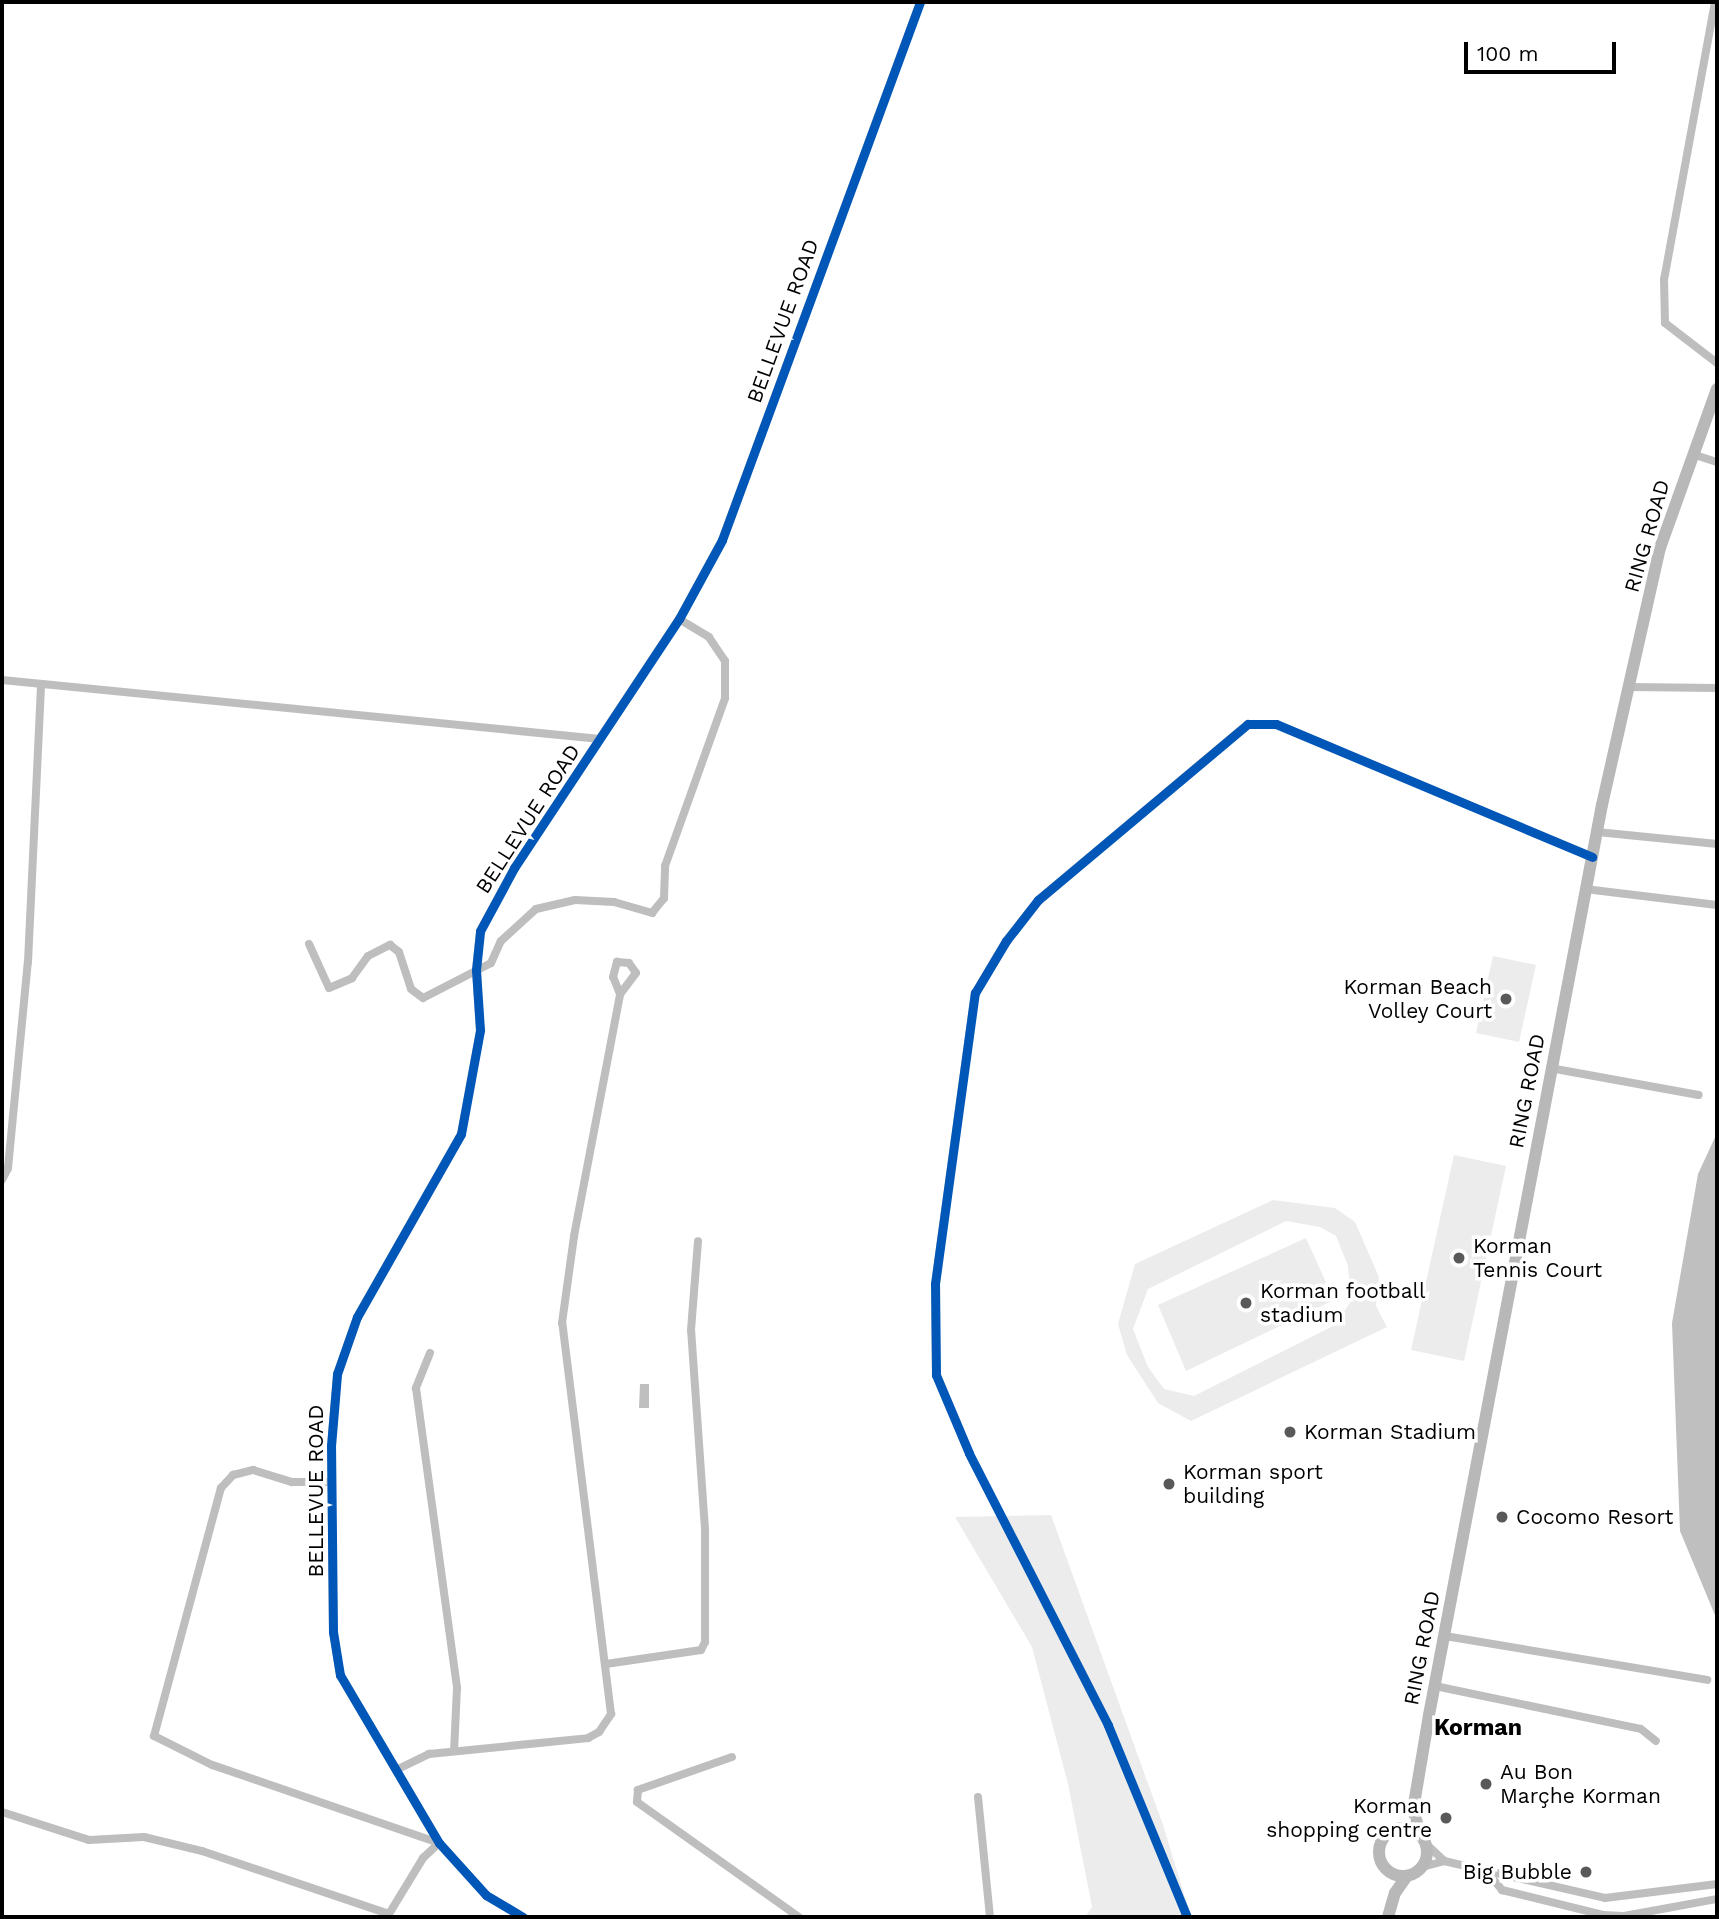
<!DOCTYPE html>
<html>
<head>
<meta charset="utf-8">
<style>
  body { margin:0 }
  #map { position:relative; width:1719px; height:1919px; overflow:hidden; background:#fff; font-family:"Work Sans",sans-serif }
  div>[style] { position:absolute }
  .green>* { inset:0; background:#ececec }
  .water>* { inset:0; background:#bfbfbf }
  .minor>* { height:8px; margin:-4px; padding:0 4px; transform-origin:4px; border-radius:4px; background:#bebebe }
  .secondary>* { height:12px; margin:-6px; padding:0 6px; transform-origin:6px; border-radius:6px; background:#b8b8b8 }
  .secondary>.ring { margin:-6px; padding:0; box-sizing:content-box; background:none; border:12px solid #b8b8b8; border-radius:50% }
  .cycleway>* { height:9px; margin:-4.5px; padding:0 4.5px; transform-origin:4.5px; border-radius:4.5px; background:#0057b8 }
  .dots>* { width:19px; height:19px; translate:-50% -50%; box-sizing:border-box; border:4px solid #fff; border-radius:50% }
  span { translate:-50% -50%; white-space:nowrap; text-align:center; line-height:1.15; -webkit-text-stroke:7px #fff; paint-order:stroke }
  .street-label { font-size:21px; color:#000 }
  .poi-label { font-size:21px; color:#000 }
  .right { translate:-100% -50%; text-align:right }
  .left { translate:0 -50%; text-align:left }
  .neighbourhood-label { font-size:23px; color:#000; font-weight:700 }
  .frame { position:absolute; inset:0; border:4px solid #000; pointer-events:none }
  .scale { position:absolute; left:1464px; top:42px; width:152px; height:32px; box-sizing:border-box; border:4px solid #000; border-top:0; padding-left:9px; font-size:21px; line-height:24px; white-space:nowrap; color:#000; -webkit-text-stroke:5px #fff; paint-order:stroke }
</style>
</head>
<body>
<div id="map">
  <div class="green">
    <i style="clip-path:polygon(1493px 956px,1536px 965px,1519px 1042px,1476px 1033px)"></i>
    <i style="clip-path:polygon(1454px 1155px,1506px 1166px,1464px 1361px,1411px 1350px)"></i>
    <i style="clip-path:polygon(evenodd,1273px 1200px,1335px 1208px,1355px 1222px,1379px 1277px,1376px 1306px,1387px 1327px,1191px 1421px,1158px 1403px,1127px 1355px,1118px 1324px,1135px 1264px,1273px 1200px,1286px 1221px,1320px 1227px,1336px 1236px,1348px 1266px,1351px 1301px,1335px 1325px,1194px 1396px,1164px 1389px,1148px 1367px,1133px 1329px,1148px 1289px,1286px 1221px)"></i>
    <i style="clip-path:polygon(1306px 1238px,1334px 1300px,1186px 1371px,1158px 1305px)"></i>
    <i style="clip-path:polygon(1051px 1515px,1163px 1825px,1191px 1917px,1085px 1917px,1092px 1907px,1068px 1784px,1032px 1647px,955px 1517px)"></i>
  </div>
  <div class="water">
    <i style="clip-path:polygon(1717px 1133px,1717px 1620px,1680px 1531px,1672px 1323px,1698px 1174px)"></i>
    <i style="clip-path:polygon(640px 1384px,649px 1384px,649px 1408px,639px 1408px)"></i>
  </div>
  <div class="minor">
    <i style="left:1715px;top:2px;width:282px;rotate:100.4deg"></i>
    <i style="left:1664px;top:279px;width:44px;rotate:88.7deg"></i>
    <i style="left:1665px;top:323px;width:66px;rotate:37.6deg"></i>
    <i style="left:1692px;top:454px;width:26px;rotate:18deg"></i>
    <i style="left:2px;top:680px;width:601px;rotate:5.63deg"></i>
    <i style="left:1629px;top:687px;width:88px;rotate:0.7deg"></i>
    <i style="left:1597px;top:832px;width:121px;rotate:5.7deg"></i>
    <i style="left:1585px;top:889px;width:133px;rotate:6.9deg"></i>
    <i style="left:309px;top:944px;width:48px;rotate:65.6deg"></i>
    <i style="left:329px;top:988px;width:25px;rotate:-23deg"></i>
    <i style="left:352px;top:978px;width:27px;rotate:-54deg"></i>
    <i style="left:368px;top:956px;width:25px;rotate:-27deg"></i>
    <i style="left:390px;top:945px;width:11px;rotate:38deg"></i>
    <i style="left:399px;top:952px;width:39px;rotate:72deg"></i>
    <i style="left:411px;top:989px;width:15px;rotate:37deg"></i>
    <i style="left:423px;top:998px;width:76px;rotate:-27.2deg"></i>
    <i style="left:491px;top:963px;width:24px;rotate:-66deg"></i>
    <i style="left:501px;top:941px;width:47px;rotate:-42.4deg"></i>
    <i style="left:536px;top:909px;width:40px;rotate:-13deg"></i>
    <i style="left:575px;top:900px;width:39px;rotate:3deg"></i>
    <i style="left:614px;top:902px;width:40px;rotate:16deg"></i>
    <i style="left:652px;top:913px;width:19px;rotate:-51deg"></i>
    <i style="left:664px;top:898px;width:32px;rotate:-88deg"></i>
    <i style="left:665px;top:866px;width:178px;rotate:-70.3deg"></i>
    <i style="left:725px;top:698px;width:37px;rotate:-90deg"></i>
    <i style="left:725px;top:661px;width:29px;rotate:-124deg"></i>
    <i style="left:709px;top:637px;width:35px;rotate:-149deg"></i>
    <i style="left:1550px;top:1068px;width:151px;rotate:10.3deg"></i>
    <i style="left:2px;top:1180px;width:13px;rotate:-63deg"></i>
    <i style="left:8px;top:1168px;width:207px;rotate:-84.5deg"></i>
    <i style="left:28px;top:962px;width:278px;rotate:-87.3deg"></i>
    <i style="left:430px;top:1353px;width:38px;rotate:112deg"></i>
    <i style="left:416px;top:1388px;width:303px;rotate:82.2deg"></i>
    <i style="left:457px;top:1688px;width:63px;rotate:92.7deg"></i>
    <i style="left:1445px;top:1636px;width:266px;rotate:9.5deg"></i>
    <i style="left:606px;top:1664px;width:96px;rotate:-8.4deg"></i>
    <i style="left:701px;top:1650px;width:9px;rotate:-63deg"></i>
    <i style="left:705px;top:1642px;width:113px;rotate:-90deg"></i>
    <i style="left:705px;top:1529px;width:199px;rotate:-94deg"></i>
    <i style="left:691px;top:1330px;width:89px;rotate:-85.5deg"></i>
    <i style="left:1435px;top:1686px;width:210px;rotate:11.8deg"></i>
    <i style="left:1641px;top:1729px;width:19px;rotate:39deg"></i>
    <i style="left:732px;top:1757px;width:100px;rotate:160.7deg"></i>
    <i style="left:638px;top:1790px;width:12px;rotate:95deg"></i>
    <i style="left:637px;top:1802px;width:199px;rotate:35.4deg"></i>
    <i style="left:396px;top:1770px;width:37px;rotate:-26deg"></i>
    <i style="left:429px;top:1754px;width:160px;rotate:-5.7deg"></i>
    <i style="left:588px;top:1738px;width:13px;rotate:-29deg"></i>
    <i style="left:599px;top:1732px;width:22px;rotate:-56deg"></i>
    <i style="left:611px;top:1714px;width:394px;rotate:-97.1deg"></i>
    <i style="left:562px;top:1323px;width:88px;rotate:-82.1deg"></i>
    <i style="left:574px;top:1236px;width:246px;rotate:-79.2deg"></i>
    <i style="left:620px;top:994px;width:18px;rotate:-112deg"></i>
    <i style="left:613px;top:977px;width:16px;rotate:-75deg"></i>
    <i style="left:617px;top:962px;width:12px;rotate:5deg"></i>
    <i style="left:629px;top:963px;width:12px;rotate:55deg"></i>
    <i style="left:636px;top:973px;width:26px;rotate:127deg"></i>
    <i style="left:978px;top:1797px;width:121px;rotate:84.3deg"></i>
    <i style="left:2px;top:1812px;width:91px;rotate:17.8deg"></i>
    <i style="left:89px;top:1840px;width:55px;rotate:-3.1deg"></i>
    <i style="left:144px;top:1837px;width:60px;rotate:13.6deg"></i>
    <i style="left:202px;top:1851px;width:197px;rotate:18.6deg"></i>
    <i style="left:389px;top:1914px;width:66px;rotate:-58.7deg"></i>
    <i style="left:423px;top:1858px;width:22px;rotate:-43deg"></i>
    <i style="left:439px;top:1843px;width:240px;rotate:-161deg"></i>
    <i style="left:212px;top:1765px;width:65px;rotate:-153.4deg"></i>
    <i style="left:154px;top:1736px;width:257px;rotate:-74.9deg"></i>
    <i style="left:221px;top:1488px;width:18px;rotate:-47deg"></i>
    <i style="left:233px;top:1475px;width:21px;rotate:-14deg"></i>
    <i style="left:253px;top:1470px;width:41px;rotate:17.1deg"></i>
    <i style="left:292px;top:1482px;width:39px"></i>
    <i style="left:1425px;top:1843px;width:26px;rotate:43deg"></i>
    <i style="left:1444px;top:1861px;width:165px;rotate:12.9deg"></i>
    <i style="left:1605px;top:1898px;width:113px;rotate:-7.1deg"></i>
    <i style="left:1422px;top:1867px;width:23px;rotate:-15deg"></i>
    <i style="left:1489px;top:1874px;width:21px;rotate:51deg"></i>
    <i style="left:1502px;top:1890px;width:104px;rotate:13.9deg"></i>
    <i style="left:1603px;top:1915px;width:21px;rotate:3deg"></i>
    <i style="left:1624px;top:1916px;width:95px;rotate:-10.4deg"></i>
    <i style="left:523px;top:1917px;width:43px;rotate:-149.3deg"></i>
    <i style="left:486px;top:1895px;width:70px;rotate:-132.1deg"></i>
    <i style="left:439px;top:1843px;width:195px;rotate:-120.5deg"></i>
    <i style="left:340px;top:1675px;width:44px;rotate:-99.2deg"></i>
    <i style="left:333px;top:1632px;width:186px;rotate:-90.6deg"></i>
    <i style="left:331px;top:1446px;width:72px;rotate:-85.2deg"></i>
    <i style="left:337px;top:1374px;width:60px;rotate:-70.7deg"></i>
    <i style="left:357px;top:1317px;width:210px;rotate:-60.4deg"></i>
    <i style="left:461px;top:1134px;width:106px;rotate:-79.6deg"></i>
    <i style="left:480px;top:1030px;width:60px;rotate:-93.8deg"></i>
    <i style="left:476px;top:970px;width:39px;rotate:-84deg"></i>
    <i style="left:480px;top:931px;width:72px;rotate:-61.6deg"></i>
    <i style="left:514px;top:868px;width:299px;rotate:-56.5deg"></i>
    <i style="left:679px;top:619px;width:90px;rotate:-61.4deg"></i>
    <i style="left:722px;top:540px;width:573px;rotate:-69.79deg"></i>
    <i style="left:1187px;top:1917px;width:208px;rotate:-112.4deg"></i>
    <i style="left:1108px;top:1725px;width:305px;rotate:-117.1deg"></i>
    <i style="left:969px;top:1453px;width:85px;rotate:-112.9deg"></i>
    <i style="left:936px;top:1375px;width:91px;rotate:-90.6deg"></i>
    <i style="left:935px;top:1284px;width:294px;rotate:-82.2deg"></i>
    <i style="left:975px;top:993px;width:61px;rotate:-59.2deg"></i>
    <i style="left:1006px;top:941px;width:52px;rotate:-52deg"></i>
    <i style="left:1038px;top:900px;width:274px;rotate:-40deg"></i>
    <i style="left:1248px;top:724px;width:28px"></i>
    <i style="left:1276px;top:724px;width:343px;rotate:22.8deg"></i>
  </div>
  <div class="secondary">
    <i class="ring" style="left:1379px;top:1828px;width:36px;height:36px"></i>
    <i style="left:1421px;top:1836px;width:27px;rotate:-107deg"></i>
    <i style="left:1413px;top:1810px;width:96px;rotate:-80.4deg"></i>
    <i style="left:1429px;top:1715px;width:926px;rotate:-79.24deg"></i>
    <i style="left:1602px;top:805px;width:263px;rotate:-77.3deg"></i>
    <i style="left:1660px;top:548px;width:169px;rotate:-70.3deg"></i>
    <i style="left:1388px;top:1917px;width:25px;rotate:-74deg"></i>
    <i style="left:1395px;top:1893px;width:21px;rotate:-55deg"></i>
  </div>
  <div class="cycleway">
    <i style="left:523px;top:1917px;width:43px;rotate:-149.3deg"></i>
    <i style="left:486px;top:1895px;width:70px;rotate:-132.1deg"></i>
    <i style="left:439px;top:1843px;width:195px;rotate:-120.5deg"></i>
    <i style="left:340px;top:1675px;width:44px;rotate:-99.2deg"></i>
    <i style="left:333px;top:1632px;width:186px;rotate:-90.6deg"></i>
    <i style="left:331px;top:1446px;width:72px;rotate:-85.2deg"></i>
    <i style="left:337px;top:1374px;width:60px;rotate:-70.7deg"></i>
    <i style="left:357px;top:1317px;width:210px;rotate:-60.4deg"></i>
    <i style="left:461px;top:1134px;width:106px;rotate:-79.6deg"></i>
    <i style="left:480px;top:1030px;width:60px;rotate:-93.8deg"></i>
    <i style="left:476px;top:970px;width:39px;rotate:-84deg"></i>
    <i style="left:480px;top:931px;width:72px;rotate:-61.6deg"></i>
    <i style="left:514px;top:868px;width:299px;rotate:-56.5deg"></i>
    <i style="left:679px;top:619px;width:90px;rotate:-61.4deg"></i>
    <i style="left:722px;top:540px;width:573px;rotate:-69.79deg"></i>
    <i style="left:1187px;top:1917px;width:208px;rotate:-112.4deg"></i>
    <i style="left:1108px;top:1725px;width:305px;rotate:-117.1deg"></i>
    <i style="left:969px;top:1453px;width:85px;rotate:-112.9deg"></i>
    <i style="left:936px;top:1375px;width:91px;rotate:-90.6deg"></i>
    <i style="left:935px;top:1284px;width:294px;rotate:-82.2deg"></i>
    <i style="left:975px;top:993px;width:61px;rotate:-59.2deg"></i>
    <i style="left:1006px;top:941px;width:52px;rotate:-52deg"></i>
    <i style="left:1038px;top:900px;width:274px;rotate:-40deg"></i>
    <i style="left:1248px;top:724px;width:28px"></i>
    <i style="left:1276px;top:724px;width:343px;rotate:22.8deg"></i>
  </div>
  <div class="dots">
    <i style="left:1506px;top:999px;background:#595959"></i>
    <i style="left:1459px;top:1258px;background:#595959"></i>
    <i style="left:1246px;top:1303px;background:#595959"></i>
    <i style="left:1290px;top:1432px;background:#595959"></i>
    <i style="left:1169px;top:1484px;background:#595959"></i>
    <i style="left:1502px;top:1517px;background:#595959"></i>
    <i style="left:1486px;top:1784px;background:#595959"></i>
    <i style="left:1446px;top:1818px;background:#595959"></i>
    <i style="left:1586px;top:1872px;background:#595959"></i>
  </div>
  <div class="street-label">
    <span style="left:783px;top:321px;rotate:-70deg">BELLEVUE ROAD</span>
    <span style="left:1647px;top:536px;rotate:-74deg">RING ROAD</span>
    <span style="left:528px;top:819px;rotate:-57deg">BELLEVUE ROAD</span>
    <span style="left:1527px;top:1091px;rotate:-79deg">RING ROAD</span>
    <span style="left:316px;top:1491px;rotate:-90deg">BELLEVUE ROAD</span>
    <span style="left:1422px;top:1648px;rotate:-79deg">RING ROAD</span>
  </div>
  <div class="poi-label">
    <span class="right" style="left:1492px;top:999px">Korman Beach<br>Volley Court</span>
    <span class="left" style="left:1473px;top:1258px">Korman<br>Tennis Court</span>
    <span class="left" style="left:1260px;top:1303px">Korman football<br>stadium</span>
    <span class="left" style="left:1304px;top:1432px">Korman Stadium</span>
    <span class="left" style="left:1183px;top:1484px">Korman sport<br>building</span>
    <span class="left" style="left:1516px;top:1517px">Cocomo Resort</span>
    <span class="left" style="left:1500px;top:1784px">Au Bon<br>Marçhe Korman</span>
    <span class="right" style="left:1432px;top:1818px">Korman<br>shopping centre</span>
    <span class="right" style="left:1572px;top:1872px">Big Bubble</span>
  </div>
  <div class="neighbourhood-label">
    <span style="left:1478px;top:1728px">Korman</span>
  </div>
  <div class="frame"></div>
  <div class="scale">100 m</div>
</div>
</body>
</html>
